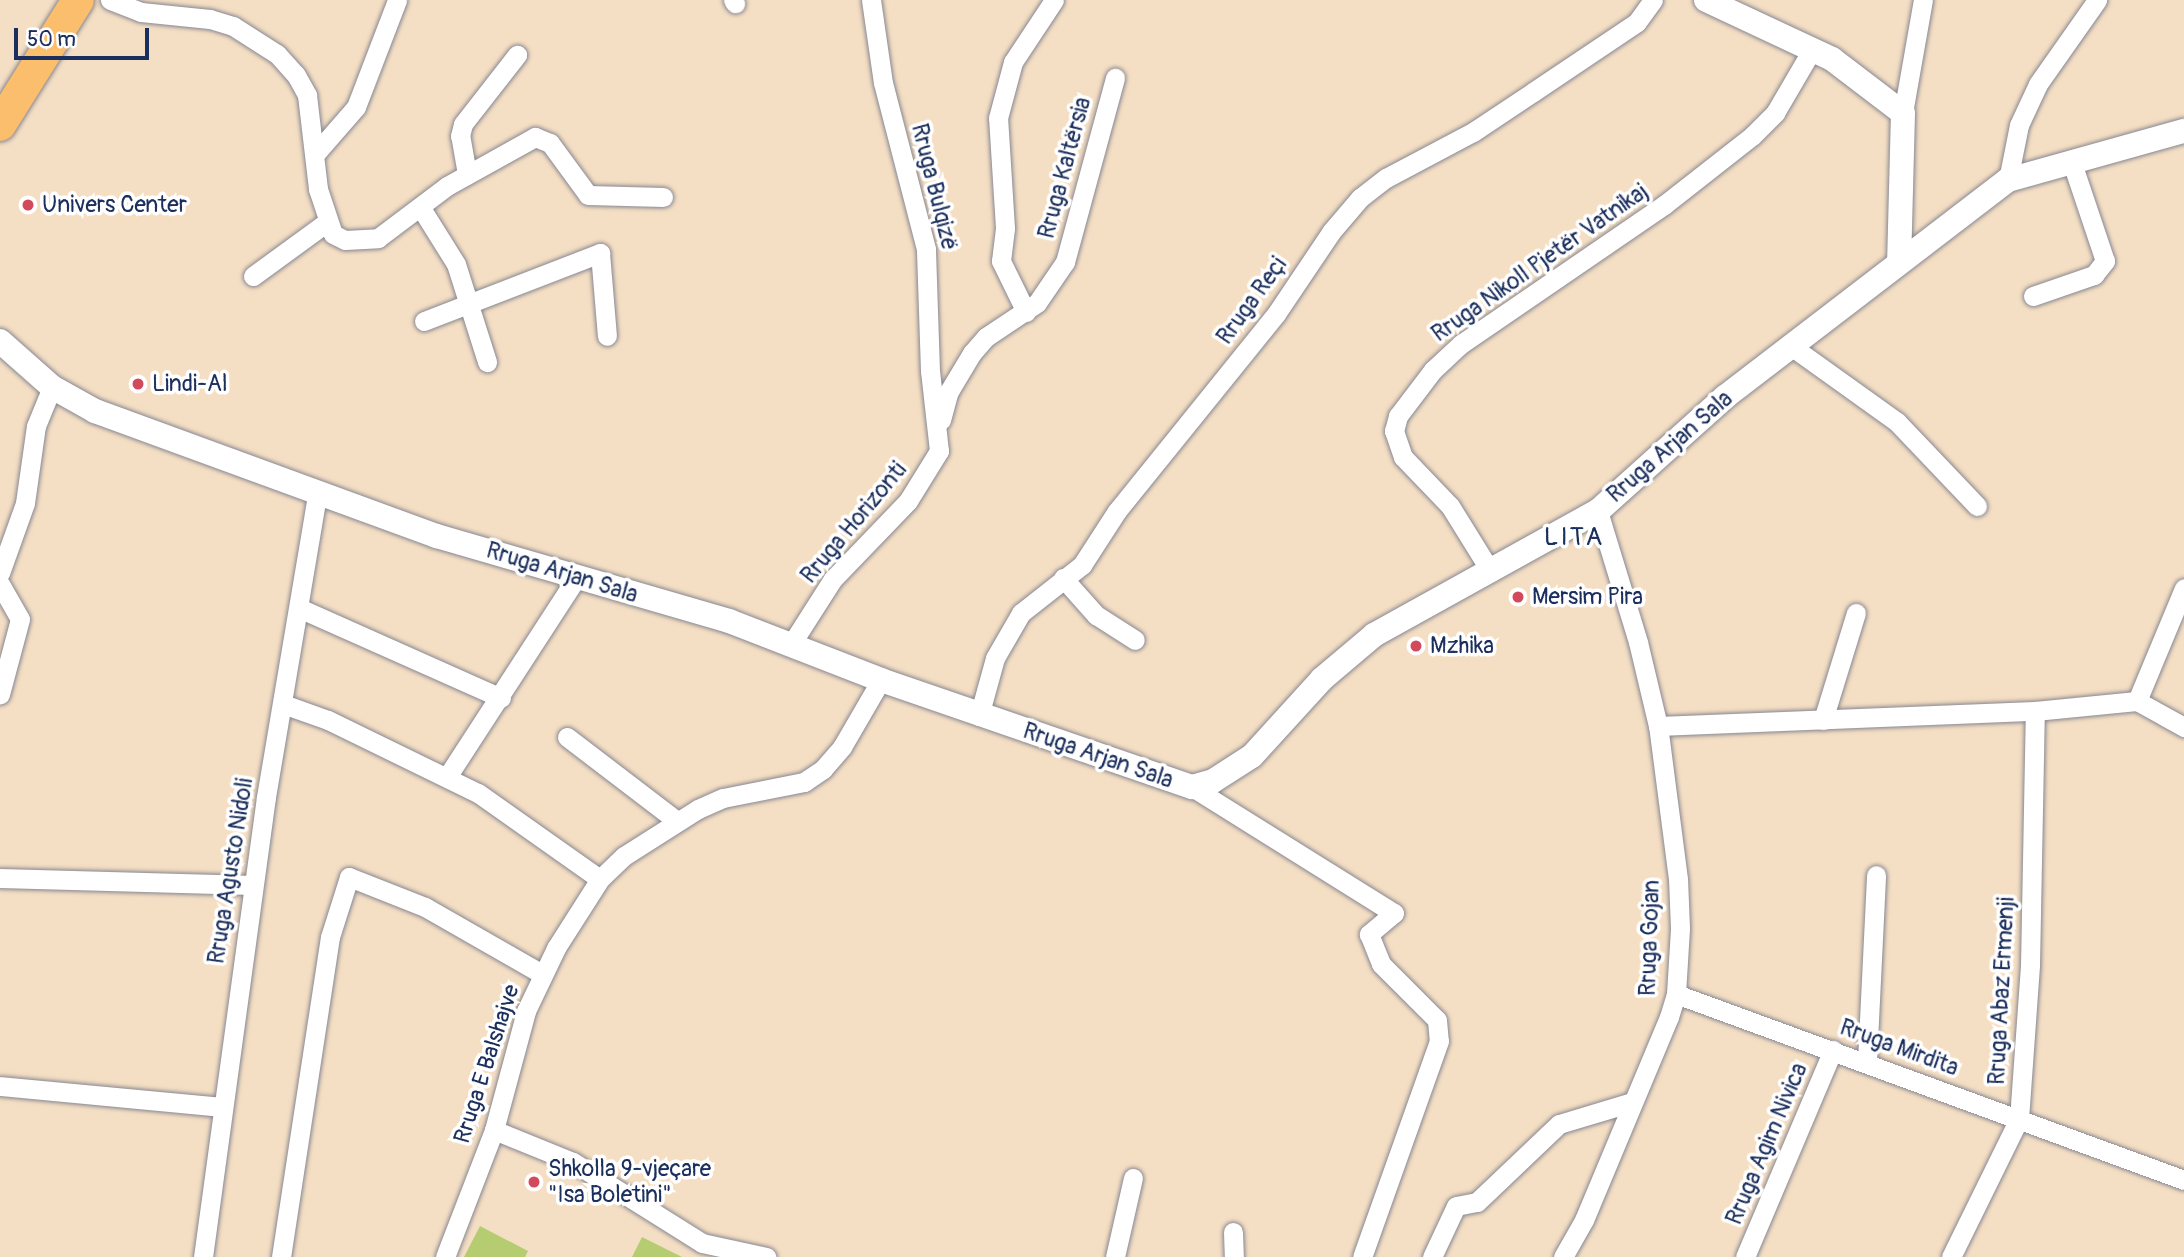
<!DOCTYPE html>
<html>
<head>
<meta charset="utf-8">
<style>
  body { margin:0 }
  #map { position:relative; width:2184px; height:1257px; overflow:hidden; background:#f5dfc4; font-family:Pangolin,sans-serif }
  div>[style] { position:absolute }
  .green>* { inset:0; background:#b5cc71 }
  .roads { filter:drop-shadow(0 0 2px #888791) drop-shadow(0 0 2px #888791) }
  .minor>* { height:19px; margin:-9.5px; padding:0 9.5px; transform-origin:9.5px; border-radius:9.5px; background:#fff }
  .tertiary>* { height:24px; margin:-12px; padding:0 12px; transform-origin:12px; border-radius:12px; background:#fff }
  .primary>* { height:32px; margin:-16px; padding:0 16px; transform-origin:16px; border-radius:16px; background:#fabe6d }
  .dots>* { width:19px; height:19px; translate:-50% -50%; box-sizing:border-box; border:4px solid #fff; border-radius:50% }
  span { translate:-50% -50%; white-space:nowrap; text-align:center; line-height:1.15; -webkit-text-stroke:7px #fff; paint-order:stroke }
  .street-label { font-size:23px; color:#1b2f5e }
  .poi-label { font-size:23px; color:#1b2f5e }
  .left { translate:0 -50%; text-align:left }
  .quarter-label { font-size:26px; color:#1b2f5e; letter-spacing:2px }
  .scale { position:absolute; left:14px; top:28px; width:135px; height:32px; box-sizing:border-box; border:4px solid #1b2f5e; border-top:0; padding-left:9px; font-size:21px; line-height:24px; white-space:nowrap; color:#1b2f5e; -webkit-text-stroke:5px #fff; paint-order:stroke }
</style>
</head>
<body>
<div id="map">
  <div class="green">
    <i style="clip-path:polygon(480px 1226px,528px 1251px,525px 1257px,464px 1257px)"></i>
    <i style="clip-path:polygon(642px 1237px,682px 1257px,632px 1257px)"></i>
  </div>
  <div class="roads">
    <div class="minor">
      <i style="left:110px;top:0;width:33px;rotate:21deg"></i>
      <i style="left:141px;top:12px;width:69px;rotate:5.8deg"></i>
      <i style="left:210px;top:19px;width:24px;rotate:17deg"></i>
      <i style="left:233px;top:26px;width:52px;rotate:32.5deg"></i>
      <i style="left:277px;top:54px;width:28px;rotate:48deg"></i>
      <i style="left:296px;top:75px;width:23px;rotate:61deg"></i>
      <i style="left:307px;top:95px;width:95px;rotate:83.3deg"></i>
      <i style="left:318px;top:189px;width:47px;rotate:71.6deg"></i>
      <i style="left:333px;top:234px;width:13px;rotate:27deg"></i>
      <i style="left:345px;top:240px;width:33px;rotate:-3deg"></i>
      <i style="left:378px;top:238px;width:86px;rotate:-37deg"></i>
      <i style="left:447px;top:186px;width:101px;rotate:-29.1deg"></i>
      <i style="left:535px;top:137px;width:16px;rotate:22deg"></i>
      <i style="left:550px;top:143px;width:64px;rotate:53.8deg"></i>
      <i style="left:588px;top:195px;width:75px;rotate:1.5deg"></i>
      <i style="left:733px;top:0;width:4px;rotate:56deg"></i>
      <i style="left:1903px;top:113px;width:115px;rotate:-80deg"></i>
      <i style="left:316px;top:153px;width:61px;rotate:-49deg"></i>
      <i style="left:356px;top:107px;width:115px;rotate:-69deg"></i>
      <i style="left:467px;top:174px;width:39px;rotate:-100deg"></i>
      <i style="left:460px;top:136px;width:12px;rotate:-76deg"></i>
      <i style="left:463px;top:124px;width:88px;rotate:-52deg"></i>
      <i style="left:2008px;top:180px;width:56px;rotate:-78.7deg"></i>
      <i style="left:2019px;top:125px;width:45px;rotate:-65.1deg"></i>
      <i style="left:2038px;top:84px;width:103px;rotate:-54.9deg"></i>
      <i style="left:421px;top:208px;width:66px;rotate:58deg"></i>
      <i style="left:456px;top:264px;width:103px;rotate:72.4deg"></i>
      <i style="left:253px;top:276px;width:92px;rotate:-36.1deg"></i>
      <i style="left:2033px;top:296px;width:65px;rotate:-19deg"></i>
      <i style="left:2094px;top:275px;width:18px;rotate:-52deg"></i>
      <i style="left:2105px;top:261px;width:107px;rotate:-108.6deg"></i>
      <i style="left:1026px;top:312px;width:57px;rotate:-116.1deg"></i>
      <i style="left:1001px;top:261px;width:33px;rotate:-83deg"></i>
      <i style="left:1005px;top:228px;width:110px;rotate:-93.6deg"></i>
      <i style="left:998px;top:118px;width:58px;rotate:-75deg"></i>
      <i style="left:1013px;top:62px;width:74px;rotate:-56.5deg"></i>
      <i style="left:424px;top:321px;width:189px;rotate:-21.1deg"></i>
      <i style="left:600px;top:253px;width:83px;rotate:85.2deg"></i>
      <i style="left:1791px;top:346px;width:130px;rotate:35.6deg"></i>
      <i style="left:1897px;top:422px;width:116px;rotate:46.4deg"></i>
      <i style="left:941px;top:420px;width:28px;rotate:-75deg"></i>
      <i style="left:948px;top:393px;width:47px;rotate:-59deg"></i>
      <i style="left:972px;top:353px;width:21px;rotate:-49deg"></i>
      <i style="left:986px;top:337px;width:61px;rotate:-33.7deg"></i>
      <i style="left:1037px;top:303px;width:50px;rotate:-55.7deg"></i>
      <i style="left:1065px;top:262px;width:191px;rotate:-74.8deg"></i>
      <i style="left:1491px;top:572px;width:78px;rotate:-121.8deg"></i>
      <i style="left:1450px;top:506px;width:68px;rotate:-133.8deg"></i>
      <i style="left:1403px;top:457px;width:28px;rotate:-109deg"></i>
      <i style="left:1394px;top:431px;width:16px;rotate:-75deg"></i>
      <i style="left:1398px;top:416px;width:58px;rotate:-52.7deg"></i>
      <i style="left:1433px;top:370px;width:38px;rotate:-43deg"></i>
      <i style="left:1461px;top:344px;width:246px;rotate:-34.4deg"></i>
      <i style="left:1664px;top:205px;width:112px;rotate:-38.1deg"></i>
      <i style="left:1752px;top:136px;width:33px;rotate:-45deg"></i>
      <i style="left:1775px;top:113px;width:75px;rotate:-59.7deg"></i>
      <i style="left:0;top:573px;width:74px;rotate:-70.3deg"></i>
      <i style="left:25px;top:503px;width:78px;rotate:-81.9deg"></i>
      <i style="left:36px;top:426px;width:42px;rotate:-67.7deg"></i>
      <i style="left:1063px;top:578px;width:50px;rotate:48.3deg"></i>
      <i style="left:1096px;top:615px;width:46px;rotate:32.7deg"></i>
      <i style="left:0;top:584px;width:40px;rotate:60.3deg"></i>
      <i style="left:20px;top:619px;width:78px;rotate:104.9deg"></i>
      <i style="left:299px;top:608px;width:221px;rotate:24deg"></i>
      <i style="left:792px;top:643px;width:76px;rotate:-57.4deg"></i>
      <i style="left:833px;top:579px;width:108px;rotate:-46.1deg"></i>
      <i style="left:908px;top:501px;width:59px;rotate:-58.2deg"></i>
      <i style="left:939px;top:451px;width:81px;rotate:-96.4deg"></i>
      <i style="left:930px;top:371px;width:122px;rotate:-91.9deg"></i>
      <i style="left:926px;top:249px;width:171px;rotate:-104.5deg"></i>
      <i style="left:883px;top:83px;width:84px;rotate:-98.2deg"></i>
      <i style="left:2137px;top:701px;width:122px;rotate:-67.4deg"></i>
      <i style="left:283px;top:704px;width:48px;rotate:19.6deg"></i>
      <i style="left:328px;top:720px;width:167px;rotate:26deg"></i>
      <i style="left:478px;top:793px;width:149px;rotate:35.2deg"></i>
      <i style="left:979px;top:716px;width:60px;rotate:-74.6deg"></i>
      <i style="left:995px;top:658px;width:52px;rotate:-60deg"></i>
      <i style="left:1021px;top:613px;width:78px;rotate:-38.2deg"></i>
      <i style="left:1082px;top:565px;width:64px;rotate:-57.1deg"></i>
      <i style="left:1117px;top:511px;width:253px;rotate:-51.1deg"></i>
      <i style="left:1276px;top:314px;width:99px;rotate:-56.1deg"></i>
      <i style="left:1331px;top:232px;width:45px;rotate:-49.5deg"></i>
      <i style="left:1360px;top:198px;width:33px;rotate:-38deg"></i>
      <i style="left:1386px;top:178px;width:98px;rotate:-27.9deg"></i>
      <i style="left:1473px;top:132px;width:72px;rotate:-33.7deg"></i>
      <i style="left:1533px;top:92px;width:125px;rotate:-33.9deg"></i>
      <i style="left:1637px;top:22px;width:27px;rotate:-54deg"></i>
      <i style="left:1823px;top:720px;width:112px;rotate:-72.9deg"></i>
      <i style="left:1658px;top:726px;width:377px;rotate:-2.3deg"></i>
      <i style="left:2035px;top:711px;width:102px;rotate:-5.6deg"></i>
      <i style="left:2137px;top:701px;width:54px;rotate:29deg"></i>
      <i style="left:567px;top:737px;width:138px;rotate:37.4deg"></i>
      <i style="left:447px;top:777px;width:237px;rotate:-57deg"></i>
      <i style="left:1192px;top:787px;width:238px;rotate:32deg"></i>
      <i style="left:1394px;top:913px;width:33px;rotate:140deg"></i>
      <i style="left:1369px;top:934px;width:32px;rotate:68deg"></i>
      <i style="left:1381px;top:964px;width:79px;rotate:45deg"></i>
      <i style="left:1437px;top:1020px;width:21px;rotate:85deg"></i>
      <i style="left:1439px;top:1041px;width:229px;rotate:109.6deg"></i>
      <i style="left:0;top:878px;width:253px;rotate:1.6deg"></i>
      <i style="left:1676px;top:994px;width:541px;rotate:20.11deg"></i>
      <i style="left:1867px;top:1061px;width:186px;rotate:-87.2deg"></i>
      <i style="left:0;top:1086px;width:222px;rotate:5.4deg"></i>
      <i style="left:494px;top:1130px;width:85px;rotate:22.1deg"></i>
      <i style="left:573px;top:1162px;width:152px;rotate:32.1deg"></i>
      <i style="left:702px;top:1243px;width:66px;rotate:12.3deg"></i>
      <i style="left:1233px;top:1232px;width:25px;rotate:88deg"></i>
      <i style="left:203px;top:1257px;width:464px;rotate:-82.2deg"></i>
      <i style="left:266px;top:797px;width:307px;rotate:-80.4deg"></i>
      <i style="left:281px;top:1257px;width:324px;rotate:-81.3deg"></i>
      <i style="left:330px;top:937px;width:63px;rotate:-72.4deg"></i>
      <i style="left:349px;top:877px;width:82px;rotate:21.5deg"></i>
      <i style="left:425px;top:907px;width:135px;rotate:29.8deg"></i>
      <i style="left:445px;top:1257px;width:136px;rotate:-68.9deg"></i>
      <i style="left:494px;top:1130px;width:123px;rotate:-74.9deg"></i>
      <i style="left:526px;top:1011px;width:70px;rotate:-64.5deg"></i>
      <i style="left:556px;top:948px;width:82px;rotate:-57.5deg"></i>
      <i style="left:600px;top:879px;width:33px;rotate:-44deg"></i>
      <i style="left:624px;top:856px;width:88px;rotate:-32.4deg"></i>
      <i style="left:698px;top:809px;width:27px;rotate:-24deg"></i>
      <i style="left:723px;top:798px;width:83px;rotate:-11.2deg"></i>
      <i style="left:804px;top:782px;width:23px;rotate:-34deg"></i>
      <i style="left:823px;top:769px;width:29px;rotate:-49deg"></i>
      <i style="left:842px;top:747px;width:78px;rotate:-59.8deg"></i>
      <i style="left:1115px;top:1257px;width:81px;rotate:-77.2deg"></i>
      <i style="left:1432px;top:1257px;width:56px;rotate:-64.8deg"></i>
      <i style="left:1456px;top:1206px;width:21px;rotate:-11deg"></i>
      <i style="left:1477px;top:1202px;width:113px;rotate:-43.6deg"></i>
      <i style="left:1559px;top:1124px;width:76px;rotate:-16.8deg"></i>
      <i style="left:1563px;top:1257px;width:43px;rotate:-60.4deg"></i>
      <i style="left:1584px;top:1220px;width:220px;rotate:-67.3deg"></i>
      <i style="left:1669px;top:1017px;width:24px;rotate:-73deg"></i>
      <i style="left:1676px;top:994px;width:66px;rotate:-86.5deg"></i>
      <i style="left:1680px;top:928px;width:49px;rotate:-92.3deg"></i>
      <i style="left:1678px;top:879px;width:154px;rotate:-97.4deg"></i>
      <i style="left:1658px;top:726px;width:86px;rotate:-103.4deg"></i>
      <i style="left:1638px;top:642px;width:137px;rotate:-107deg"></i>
      <i style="left:1745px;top:1257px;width:225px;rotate:-67deg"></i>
      <i style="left:1951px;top:1257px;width:154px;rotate:-63.8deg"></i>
      <i style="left:2019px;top:1119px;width:154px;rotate:-85.9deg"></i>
      <i style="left:2030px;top:965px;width:254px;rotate:-88.9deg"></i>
    </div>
    <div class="tertiary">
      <i style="left:1706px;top:0;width:139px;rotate:25.1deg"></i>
      <i style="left:1832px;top:59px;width:89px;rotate:37.3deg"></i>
      <i style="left:1903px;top:113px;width:148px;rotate:91.5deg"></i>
      <i style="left:0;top:341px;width:69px;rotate:41.5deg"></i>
      <i style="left:52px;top:387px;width:49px;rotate:29.2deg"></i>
      <i style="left:95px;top:411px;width:364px;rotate:20.1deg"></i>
      <i style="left:437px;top:536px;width:304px;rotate:16.2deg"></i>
      <i style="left:729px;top:621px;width:163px;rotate:21.2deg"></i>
      <i style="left:881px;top:680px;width:329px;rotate:19deg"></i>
      <i style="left:1192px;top:787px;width:22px;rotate:-16deg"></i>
      <i style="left:1213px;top:781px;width:46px;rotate:-32.7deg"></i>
      <i style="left:1252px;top:756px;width:104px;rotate:-47.7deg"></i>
      <i style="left:1322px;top:679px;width:68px;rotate:-40.2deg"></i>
      <i style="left:1374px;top:635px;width:256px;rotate:-29deg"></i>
      <i style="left:1598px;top:511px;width:171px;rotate:-41.9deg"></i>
      <i style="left:1725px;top:397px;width:357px;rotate:-37.5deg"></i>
      <i style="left:2008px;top:180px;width:183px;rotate:-15.6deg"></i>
    </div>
    <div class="primary">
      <i style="left:0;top:125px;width:147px;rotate:-58deg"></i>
    </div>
  </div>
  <div class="dots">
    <i style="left:28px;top:205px;background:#d1495b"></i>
    <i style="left:138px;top:384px;background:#d1495b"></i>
    <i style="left:1518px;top:597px;background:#d1495b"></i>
    <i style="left:1416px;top:646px;background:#d1495b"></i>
    <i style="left:534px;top:1182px;background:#d1495b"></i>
  </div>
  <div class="street-label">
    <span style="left:1065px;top:168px;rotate:-75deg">Rruga Kaltërsia</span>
    <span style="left:934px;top:187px;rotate:76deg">Rruga Bulqizë</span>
    <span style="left:1540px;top:263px;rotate:-35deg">Rruga Nikoll Pjetër Vatnikaj</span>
    <span style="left:1252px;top:301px;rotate:-54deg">Rruga Reçi</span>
    <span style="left:1670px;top:447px;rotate:-41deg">Rruga Arjan Sala</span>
    <span style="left:854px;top:523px;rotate:-50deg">Rruga Horizonti</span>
    <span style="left:562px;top:573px;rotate:17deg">Rruga Arjan Sala</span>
    <span style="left:1098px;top:756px;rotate:19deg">Rruga Arjan Sala</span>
    <span style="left:231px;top:871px;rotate:-81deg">Rruga Agusto Nidoli</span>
    <span style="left:1650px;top:938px;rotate:-88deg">Rruga Gojan</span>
    <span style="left:2002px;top:991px;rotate:-87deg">Rruga Abaz Ermenji</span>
    <span style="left:1899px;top:1048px;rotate:20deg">Rruga Mirdita</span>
    <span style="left:487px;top:1064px;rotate:-72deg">Rruga E Balshajve</span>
    <span style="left:1767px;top:1144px;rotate:-67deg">Rruga Agim Nivica</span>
  </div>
  <div class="poi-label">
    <span class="left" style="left:42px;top:205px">Univers Center</span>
    <span class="left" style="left:152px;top:384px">Lindi-Al</span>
    <span class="left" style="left:1532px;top:597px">Mersim Pira</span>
    <span class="left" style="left:1430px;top:646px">Mzhika</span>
    <span class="left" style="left:548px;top:1182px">Shkolla 9-vjeçare<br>"Isa Boletini"</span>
  </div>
  <div class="quarter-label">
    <span style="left:1574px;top:538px">LITA</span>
  </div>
  <div class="scale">50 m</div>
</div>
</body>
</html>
